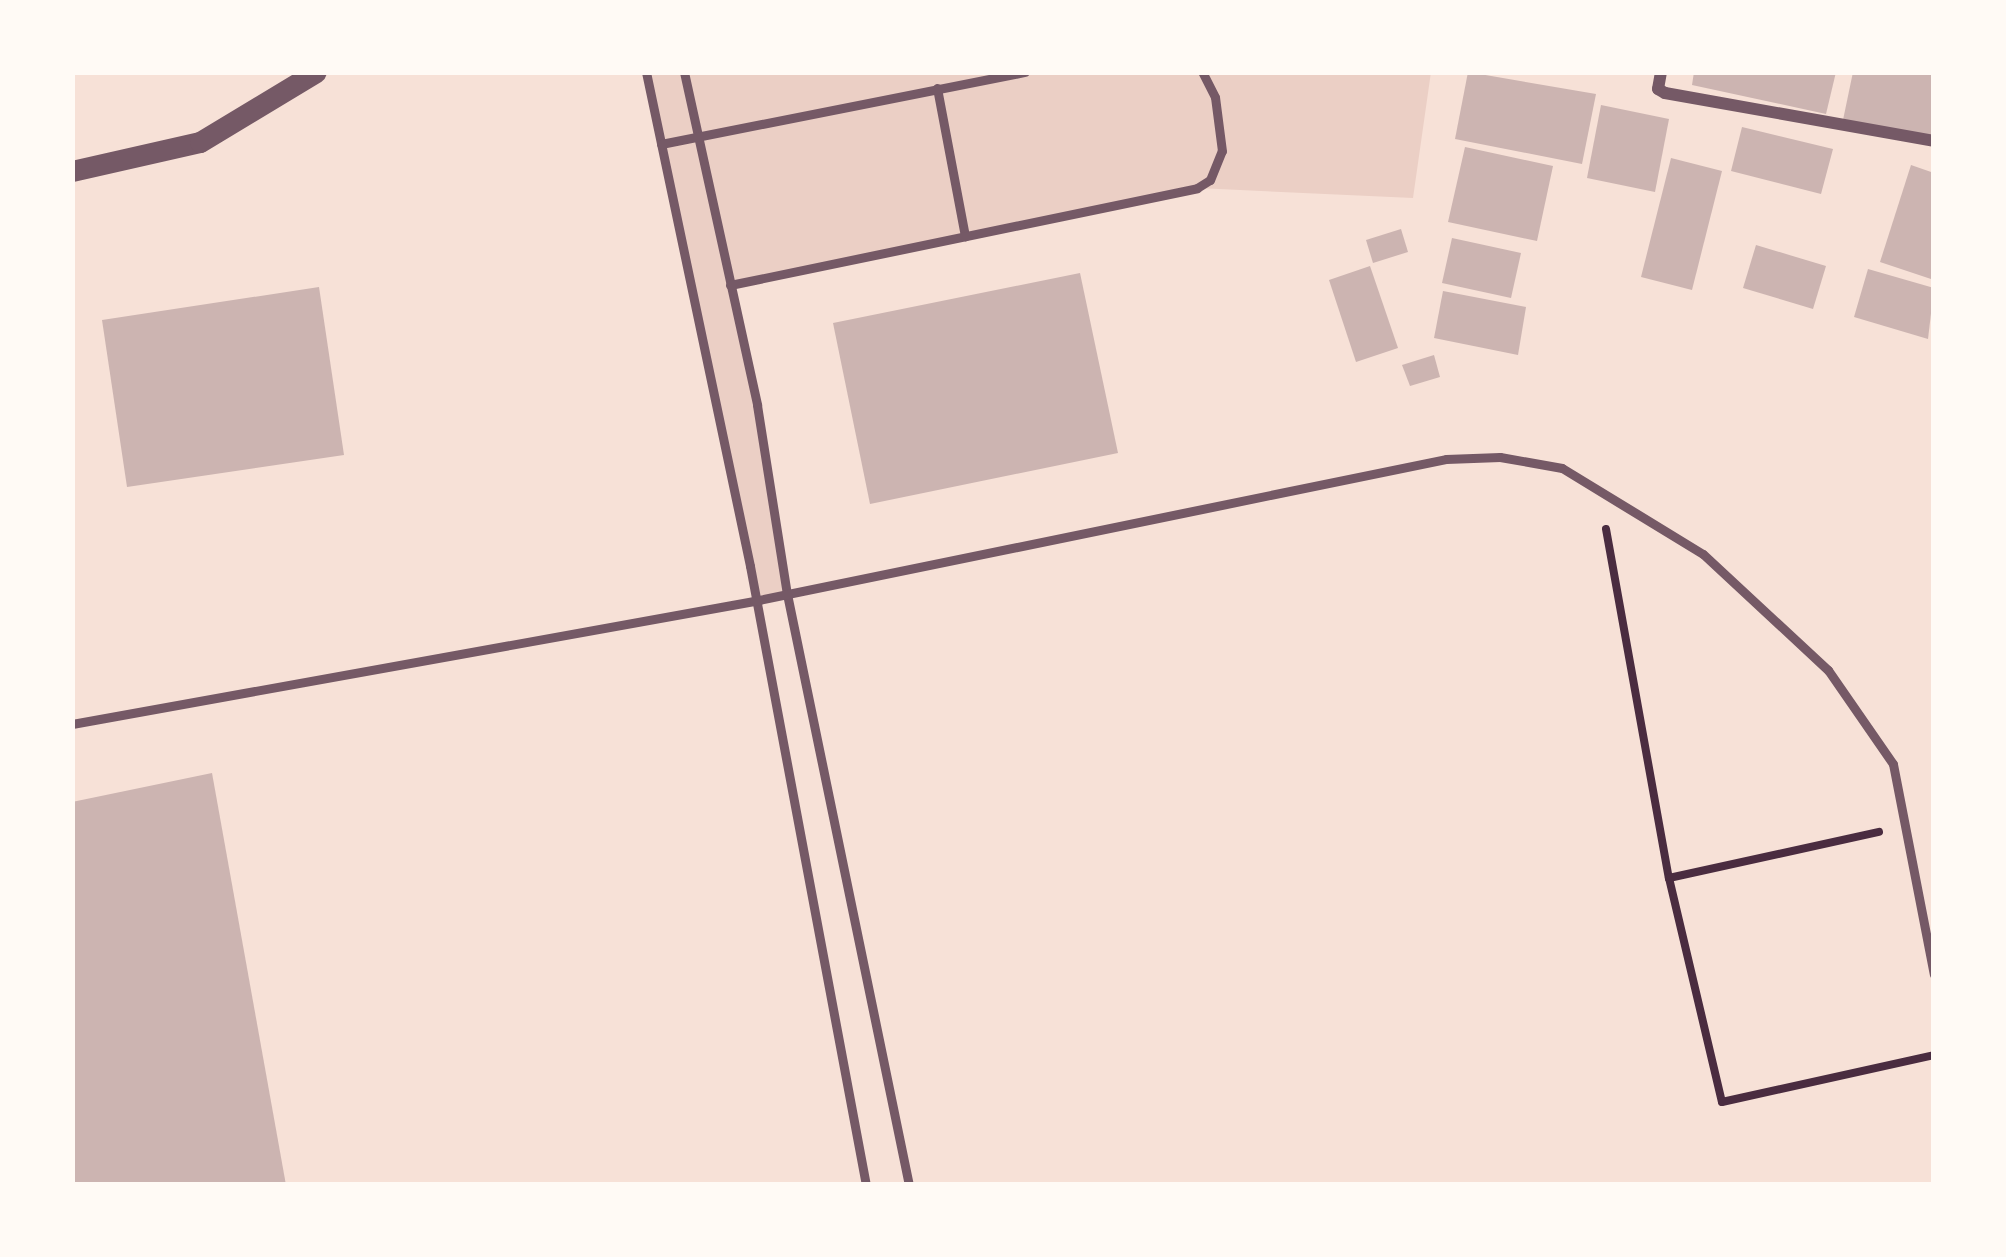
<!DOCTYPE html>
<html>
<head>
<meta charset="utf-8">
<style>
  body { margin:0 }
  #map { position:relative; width:2006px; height:1257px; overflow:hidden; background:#f7e1d7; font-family:"Fira Sans",sans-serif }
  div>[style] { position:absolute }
  .green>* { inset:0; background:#ebcfc5 }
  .building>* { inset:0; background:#ccb4b1 }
  .path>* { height:8px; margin:-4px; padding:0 4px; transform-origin:4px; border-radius:4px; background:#4a2c40 }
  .service>* { height:9px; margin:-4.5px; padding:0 4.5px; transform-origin:4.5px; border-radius:4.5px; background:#755966 }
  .minor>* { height:12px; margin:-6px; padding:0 6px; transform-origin:6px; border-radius:6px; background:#755966 }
  .tertiary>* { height:21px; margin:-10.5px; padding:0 10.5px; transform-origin:10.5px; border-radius:10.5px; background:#755966 }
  span { translate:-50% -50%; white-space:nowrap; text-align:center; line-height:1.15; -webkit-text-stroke:12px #fffaf5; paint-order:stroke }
  .frame { position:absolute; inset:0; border:75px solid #fffaf5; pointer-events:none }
</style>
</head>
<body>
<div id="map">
  <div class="green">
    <i style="clip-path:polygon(646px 72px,1431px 72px,1413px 198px,1197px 188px,730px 285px,757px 405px,787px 594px,754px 601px)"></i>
  </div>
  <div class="building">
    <i style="clip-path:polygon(1468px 72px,1596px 94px,1582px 164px,1455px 139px)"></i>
    <i style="clip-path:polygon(1694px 72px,1836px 72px,1826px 114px,1692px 85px)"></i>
    <i style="clip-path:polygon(1853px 72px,1934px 72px,1934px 139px,1843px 120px)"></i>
    <i style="clip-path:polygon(1601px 105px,1669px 119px,1655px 192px,1587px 178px)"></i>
    <i style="clip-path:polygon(1742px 127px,1833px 149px,1821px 194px,1731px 171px)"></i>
    <i style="clip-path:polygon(1465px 147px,1553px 166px,1537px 241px,1448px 222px)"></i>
    <i style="clip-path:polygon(1671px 158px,1722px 171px,1692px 290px,1641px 277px)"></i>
    <i style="clip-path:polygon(1911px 165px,1934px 173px,1934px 280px,1880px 262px)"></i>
    <i style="clip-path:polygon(1401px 229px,1408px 252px,1373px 263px,1366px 240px)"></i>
    <i style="clip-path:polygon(1452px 238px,1521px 253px,1511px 298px,1442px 283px)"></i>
    <i style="clip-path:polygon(1756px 245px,1826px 266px,1813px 309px,1743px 288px)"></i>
    <i style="clip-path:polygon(1370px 266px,1398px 348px,1356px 362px,1329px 280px)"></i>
    <i style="clip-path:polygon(1868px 269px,1934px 288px,1928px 339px,1854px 317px)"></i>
    <i style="clip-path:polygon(1080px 273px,1118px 453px,870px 504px,833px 323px)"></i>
    <i style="clip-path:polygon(319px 287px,344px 455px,127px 487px,102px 320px)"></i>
    <i style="clip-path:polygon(1443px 291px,1526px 307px,1518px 355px,1434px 338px)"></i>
    <i style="clip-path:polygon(1434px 355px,1440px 377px,1410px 386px,1402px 365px)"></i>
    <i style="clip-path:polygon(212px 773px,286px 1185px,72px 1185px,72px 802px)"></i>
  </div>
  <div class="path">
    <i style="left:1606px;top:529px;width:355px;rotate:79.8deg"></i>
    <i style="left:1669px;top:878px;width:230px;rotate:76.7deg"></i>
    <i style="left:1722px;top:1102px;width:217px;rotate:-12.5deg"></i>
    <i style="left:1669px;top:878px;width:215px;rotate:-12.4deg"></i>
  </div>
  <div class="service">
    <i style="left:646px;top:72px;width:505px;rotate:78.11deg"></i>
    <i style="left:750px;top:566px;width:630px;rotate:79.39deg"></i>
    <i style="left:684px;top:72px;width:341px;rotate:77.6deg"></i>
    <i style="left:757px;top:405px;width:191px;rotate:81deg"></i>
    <i style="left:787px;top:594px;width:603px;rotate:78.34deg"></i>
    <i style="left:937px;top:88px;width:151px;rotate:79.3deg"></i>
    <i style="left:661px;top:144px;width:371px;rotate:-11.2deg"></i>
    <i style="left:730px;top:285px;width:477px;rotate:-11.7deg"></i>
    <i style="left:1197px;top:188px;width:15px;rotate:-32deg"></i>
    <i style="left:1210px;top:180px;width:31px;rotate:-68deg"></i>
    <i style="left:1222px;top:151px;width:54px;rotate:-97.4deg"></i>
    <i style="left:1215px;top:97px;width:28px;rotate:-117deg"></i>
    <i style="left:72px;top:724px;width:693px;rotate:-10.22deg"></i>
    <i style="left:754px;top:601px;width:706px;rotate:-11.6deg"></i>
    <i style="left:1446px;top:459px;width:54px;rotate:-2.1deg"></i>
    <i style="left:1500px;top:457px;width:63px;rotate:10.1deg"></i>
    <i style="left:1562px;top:468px;width:165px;rotate:31.4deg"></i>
    <i style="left:1703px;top:554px;width:171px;rotate:42.9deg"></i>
    <i style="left:1828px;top:670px;width:114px;rotate:55.3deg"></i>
    <i style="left:1893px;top:764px;width:214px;rotate:79deg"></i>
  </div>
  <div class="minor">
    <i style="left:1661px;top:72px;width:17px;rotate:100deg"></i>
    <i style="left:1658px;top:89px;width:8px;rotate:30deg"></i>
    <i style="left:1665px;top:93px;width:273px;rotate:10.1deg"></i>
  </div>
  <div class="tertiary">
    <i style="left:72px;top:171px;width:131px;rotate:-12.8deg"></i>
    <i style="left:200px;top:142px;width:135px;rotate:-31.1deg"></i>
  </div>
  <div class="frame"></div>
</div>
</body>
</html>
